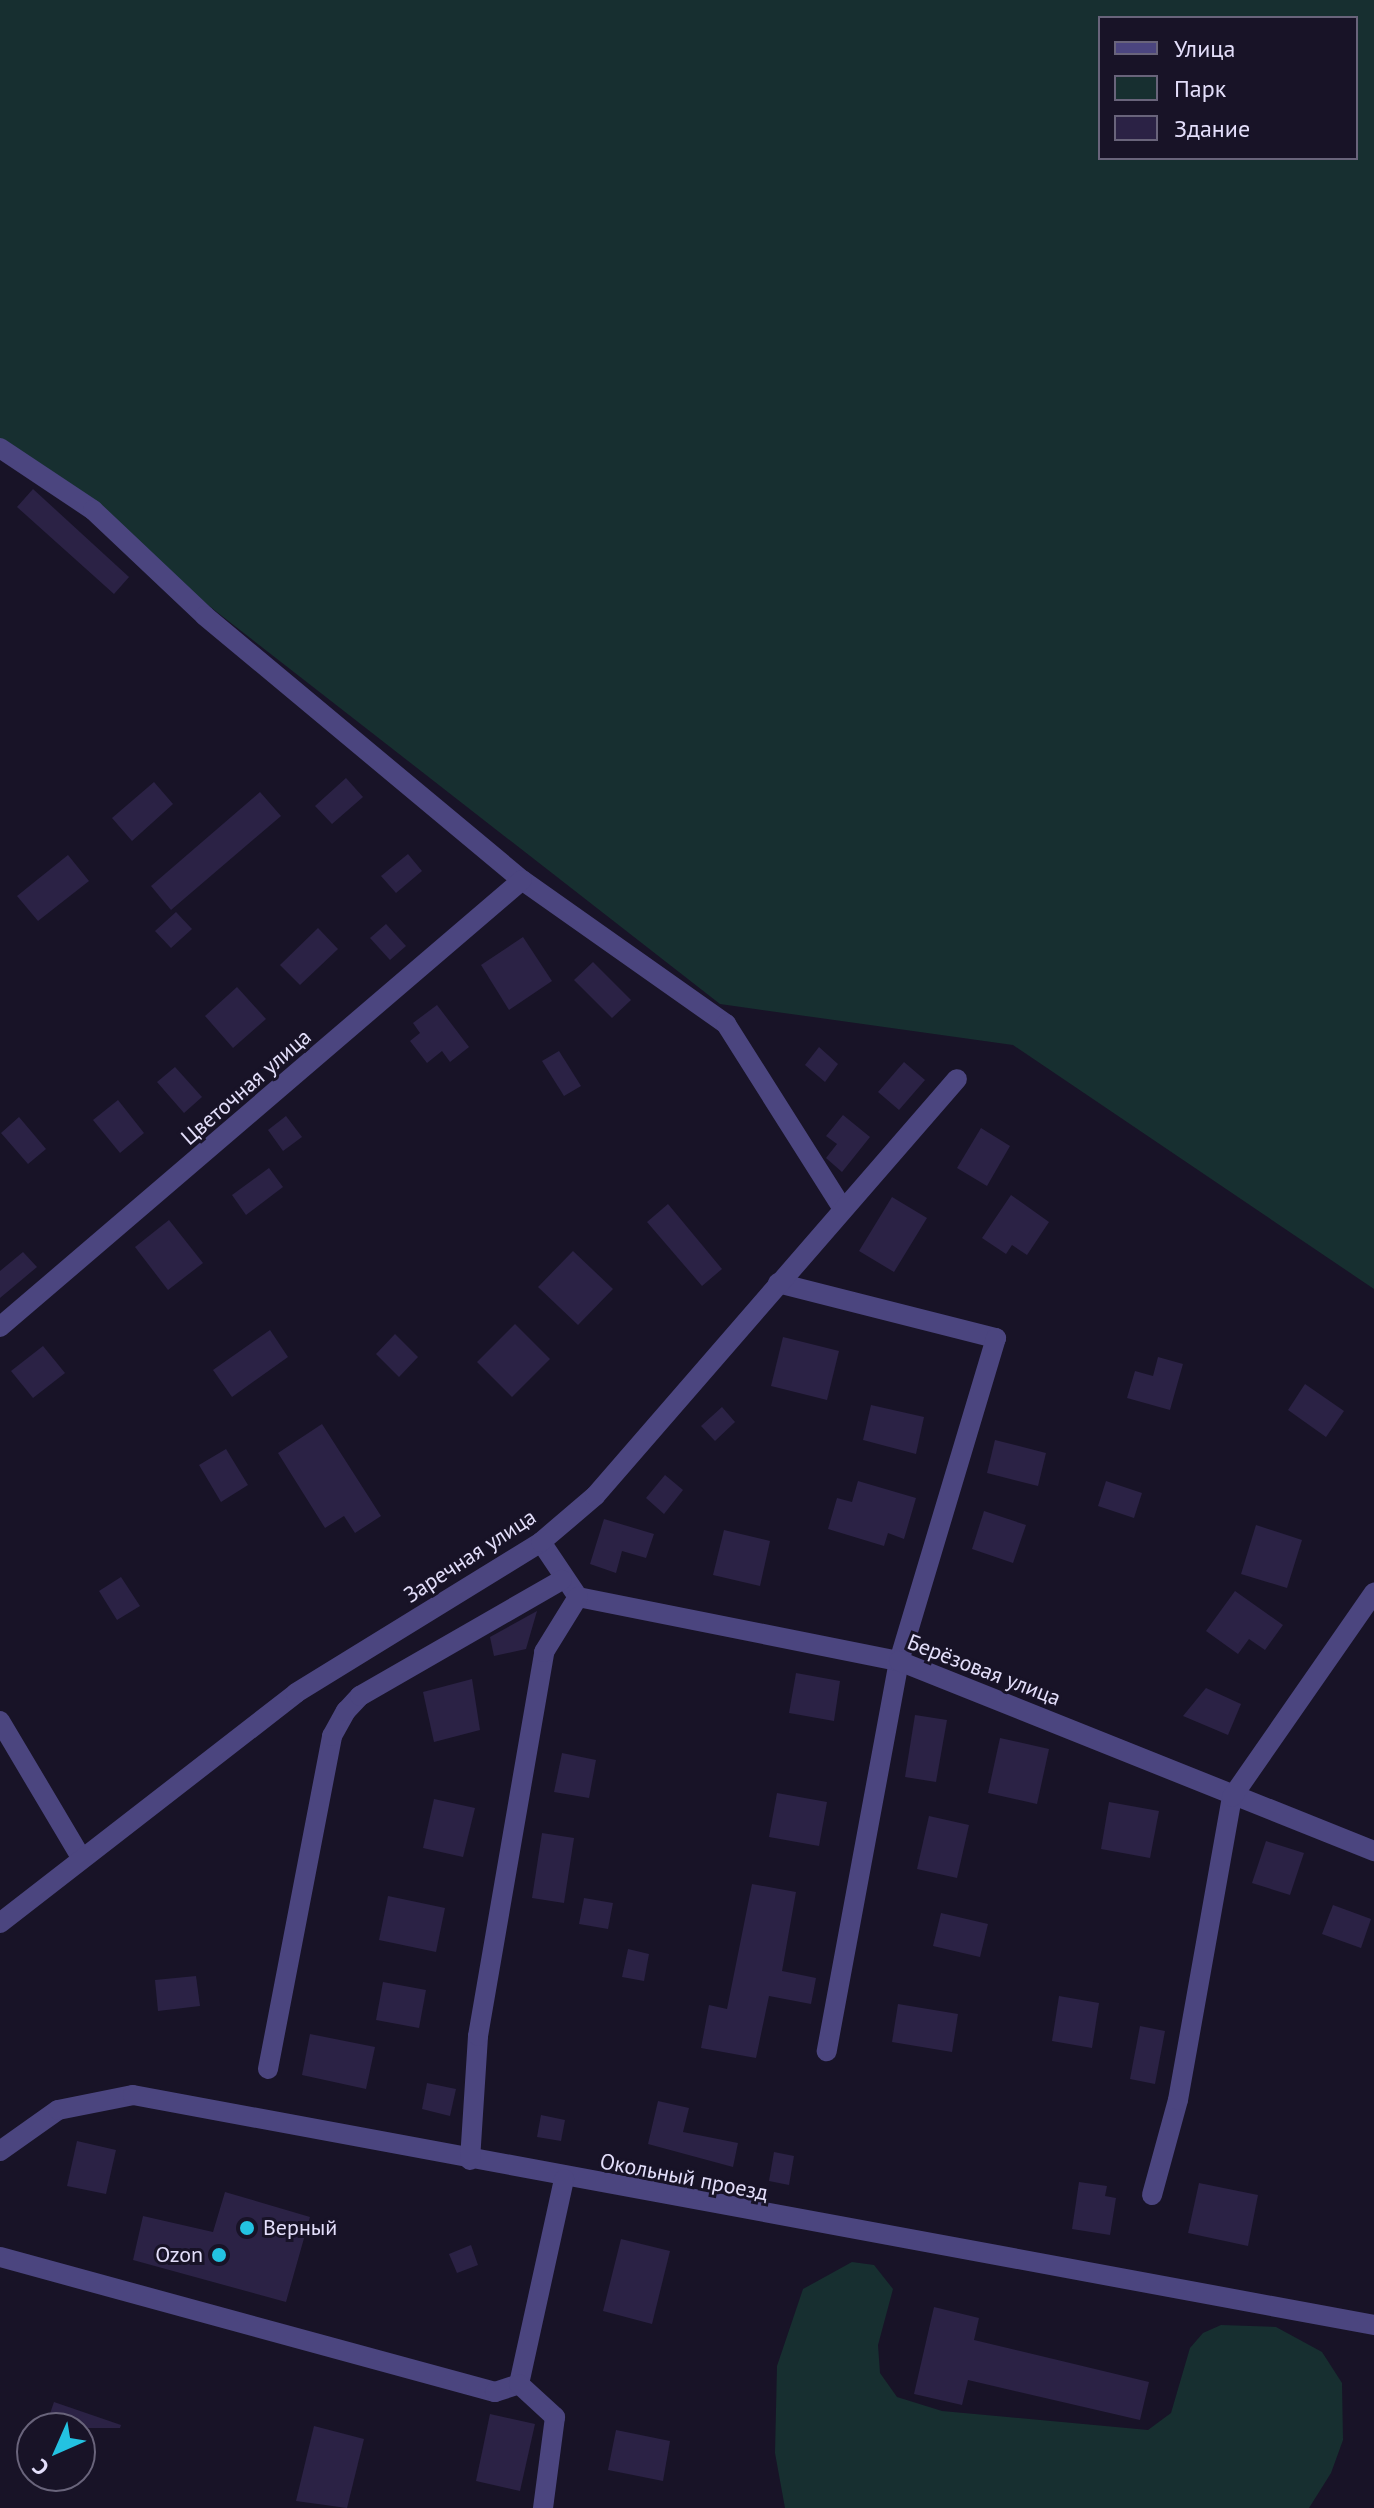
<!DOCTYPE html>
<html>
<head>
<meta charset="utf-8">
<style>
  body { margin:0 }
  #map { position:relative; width:1374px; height:2508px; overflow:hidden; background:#181327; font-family:"PT Sans",sans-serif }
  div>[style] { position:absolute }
  .green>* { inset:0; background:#172f30 }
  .building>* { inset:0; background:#2b2245 }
  .minor>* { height:20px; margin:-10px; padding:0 10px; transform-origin:10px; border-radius:10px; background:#4b457f }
  .dots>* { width:22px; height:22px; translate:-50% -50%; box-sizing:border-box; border:4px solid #181327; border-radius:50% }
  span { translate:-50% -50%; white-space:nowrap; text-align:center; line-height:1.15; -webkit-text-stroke:6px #181327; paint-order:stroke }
  .street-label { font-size:22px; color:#e3defa }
  .poi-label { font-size:22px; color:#e3defa }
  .left { translate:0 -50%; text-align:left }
  .right { translate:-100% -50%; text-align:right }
  .legend { position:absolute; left:1098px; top:16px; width:260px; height:144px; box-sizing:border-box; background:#181327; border:2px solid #69647b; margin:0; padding:10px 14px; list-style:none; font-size:24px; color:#e3defa }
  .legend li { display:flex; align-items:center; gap:16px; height:40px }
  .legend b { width:40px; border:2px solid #69647b }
  .north { position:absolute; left:16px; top:2412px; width:80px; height:80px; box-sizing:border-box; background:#181327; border:2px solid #69647b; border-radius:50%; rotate:225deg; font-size:22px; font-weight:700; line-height:32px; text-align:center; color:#e3defa }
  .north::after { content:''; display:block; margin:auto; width:28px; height:36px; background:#23c2e1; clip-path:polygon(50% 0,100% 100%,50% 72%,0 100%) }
</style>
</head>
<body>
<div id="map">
  <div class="green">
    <i style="clip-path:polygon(evenodd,0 0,1374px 0,1374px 1289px,1013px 1045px,720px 1004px,0 443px,0 0,1100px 18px,1356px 18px,1356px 158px,1100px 158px,1100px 18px)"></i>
    <i style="clip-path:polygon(852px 2262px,874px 2265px,893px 2289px,878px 2345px,880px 2373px,897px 2397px,942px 2411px,1148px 2430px,1171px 2413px,1190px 2348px,1203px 2333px,1221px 2325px,1276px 2327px,1322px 2352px,1342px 2383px,1343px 2440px,1331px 2473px,1309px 2508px,785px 2508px,775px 2453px,777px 2366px,803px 2289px)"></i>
  </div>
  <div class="building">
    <i style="clip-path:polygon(33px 489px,129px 577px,114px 594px,17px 507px)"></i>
    <i style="clip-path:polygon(346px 778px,363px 797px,332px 824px,315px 806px)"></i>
    <i style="clip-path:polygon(154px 782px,173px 804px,132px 841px,112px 818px)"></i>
    <i style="clip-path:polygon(260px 792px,281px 816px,171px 910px,151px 886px)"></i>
    <i style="clip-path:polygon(408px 854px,422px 871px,396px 893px,381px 876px)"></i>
    <i style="clip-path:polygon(68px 855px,89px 881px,38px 921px,17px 896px)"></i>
    <i style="clip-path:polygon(176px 912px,192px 929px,171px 948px,155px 931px)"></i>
    <i style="clip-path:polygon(386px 924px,406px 946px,390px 960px,370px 938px)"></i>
    <i style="clip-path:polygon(318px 928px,338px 949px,300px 985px,280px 965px)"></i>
    <i style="clip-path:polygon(523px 937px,552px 981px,509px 1010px,481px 965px)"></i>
    <i style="clip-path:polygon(593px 962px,631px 1000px,612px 1018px,574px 980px)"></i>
    <i style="clip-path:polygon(237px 987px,266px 1019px,233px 1048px,205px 1016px)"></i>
    <i style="clip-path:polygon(437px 1005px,469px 1047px,450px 1062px,442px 1051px,427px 1063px,410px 1041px,420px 1033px,413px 1023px)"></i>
    <i style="clip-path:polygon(819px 1047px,838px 1064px,825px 1082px,805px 1065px)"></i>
    <i style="clip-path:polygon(559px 1051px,581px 1086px,564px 1096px,542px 1061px)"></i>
    <i style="clip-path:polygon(904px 1062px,925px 1080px,899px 1110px,878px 1092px)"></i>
    <i style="clip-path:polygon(175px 1067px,202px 1097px,184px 1113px,157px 1082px)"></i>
    <i style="clip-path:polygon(118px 1100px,144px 1133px,120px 1153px,93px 1120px)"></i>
    <i style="clip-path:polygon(843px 1115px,870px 1137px,842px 1172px,826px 1158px,837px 1144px,826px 1136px)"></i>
    <i style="clip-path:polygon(286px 1116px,302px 1137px,283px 1151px,268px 1130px)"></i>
    <i style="clip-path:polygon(19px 1117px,46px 1149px,28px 1164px,1px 1133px)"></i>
    <i style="clip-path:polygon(981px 1128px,1010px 1146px,987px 1186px,957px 1168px)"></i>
    <i style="clip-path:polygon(269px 1168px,283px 1187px,246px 1215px,232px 1195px)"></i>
    <i style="clip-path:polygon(1011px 1195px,1049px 1222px,1027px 1255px,1012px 1245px,1006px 1254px,982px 1238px)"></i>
    <i style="clip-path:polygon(892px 1197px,927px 1218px,894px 1272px,859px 1251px)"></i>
    <i style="clip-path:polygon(668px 1204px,722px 1269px,702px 1286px,647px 1222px)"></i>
    <i style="clip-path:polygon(169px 1220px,203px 1263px,168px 1290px,135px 1247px)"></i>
    <i style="clip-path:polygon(573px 1251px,613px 1289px,578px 1325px,538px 1287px)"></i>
    <i style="clip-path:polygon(23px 1252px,37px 1267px,0 1298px,0 1271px)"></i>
    <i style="clip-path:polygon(515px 1324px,550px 1359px,512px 1397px,477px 1362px)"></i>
    <i style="clip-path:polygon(270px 1330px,288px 1357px,232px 1397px,213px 1370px)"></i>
    <i style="clip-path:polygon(395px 1334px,418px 1357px,399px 1377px,376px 1354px)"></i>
    <i style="clip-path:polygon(783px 1337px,839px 1351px,827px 1400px,771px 1386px)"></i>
    <i style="clip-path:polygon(43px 1346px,65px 1373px,33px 1398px,11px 1371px)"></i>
    <i style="clip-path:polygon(1158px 1357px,1183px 1364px,1170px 1410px,1127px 1398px,1135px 1371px,1153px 1376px)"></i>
    <i style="clip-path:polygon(1305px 1384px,1344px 1411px,1326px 1437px,1288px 1410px)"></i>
    <i style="clip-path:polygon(871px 1405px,924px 1417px,916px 1454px,863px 1440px)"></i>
    <i style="clip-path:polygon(722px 1407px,735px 1422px,715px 1441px,701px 1426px)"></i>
    <i style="clip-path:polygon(322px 1424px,381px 1516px,355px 1533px,344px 1516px,325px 1528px,278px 1453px)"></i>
    <i style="clip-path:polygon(995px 1440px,1046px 1453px,1038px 1486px,987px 1473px)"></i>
    <i style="clip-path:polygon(226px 1449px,248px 1485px,221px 1502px,199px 1465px)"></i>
    <i style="clip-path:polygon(665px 1475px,683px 1490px,664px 1514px,646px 1498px)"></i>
    <i style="clip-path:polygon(858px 1481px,916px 1498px,904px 1539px,888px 1533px,884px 1546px,828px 1529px,837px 1498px,852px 1502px)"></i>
    <i style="clip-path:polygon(1106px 1481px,1142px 1493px,1134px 1518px,1098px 1506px)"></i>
    <i style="clip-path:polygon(984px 1511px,1026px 1525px,1013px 1563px,972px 1549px)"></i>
    <i style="clip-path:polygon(604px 1519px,654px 1534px,646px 1558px,622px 1551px,616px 1573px,590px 1564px)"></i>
    <i style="clip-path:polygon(1256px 1525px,1302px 1540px,1287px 1588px,1241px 1574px)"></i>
    <i style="clip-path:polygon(724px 1530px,770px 1541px,760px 1586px,713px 1575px)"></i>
    <i style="clip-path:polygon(121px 1577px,140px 1606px,117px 1620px,99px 1591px)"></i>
    <i style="clip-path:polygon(1235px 1591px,1283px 1625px,1265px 1650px,1249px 1639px,1238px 1654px,1206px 1631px)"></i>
    <i style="clip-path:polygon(537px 1611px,526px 1649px,494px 1656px,490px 1637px)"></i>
    <i style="clip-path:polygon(796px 1673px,840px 1681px,834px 1721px,789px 1713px)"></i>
    <i style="clip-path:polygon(472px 1679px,480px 1730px,434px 1742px,423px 1692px)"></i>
    <i style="clip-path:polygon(1206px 1688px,1241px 1704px,1228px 1735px,1183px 1716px)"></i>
    <i style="clip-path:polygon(915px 1715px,947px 1720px,936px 1782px,905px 1777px)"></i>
    <i style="clip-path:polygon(1000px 1738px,1049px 1749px,1037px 1804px,988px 1793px)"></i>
    <i style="clip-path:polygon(562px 1753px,596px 1760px,589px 1798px,554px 1792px)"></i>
    <i style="clip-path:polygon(777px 1793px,827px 1802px,819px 1846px,769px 1837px)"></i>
    <i style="clip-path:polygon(434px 1799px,475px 1808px,463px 1857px,423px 1848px)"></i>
    <i style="clip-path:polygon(1109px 1802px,1159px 1811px,1150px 1858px,1101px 1849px)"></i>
    <i style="clip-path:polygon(929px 1816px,969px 1825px,957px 1878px,917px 1869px)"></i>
    <i style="clip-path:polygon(542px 1833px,574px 1838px,564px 1903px,532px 1898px)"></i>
    <i style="clip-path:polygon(1266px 1841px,1304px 1853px,1290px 1895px,1252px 1883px)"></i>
    <i style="clip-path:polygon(752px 1884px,796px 1892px,782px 1971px,816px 1978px,811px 2004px,769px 1996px,756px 2058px,701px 2048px,709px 2005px,727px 2009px)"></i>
    <i style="clip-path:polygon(388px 1896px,445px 1908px,436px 1952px,379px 1940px)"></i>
    <i style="clip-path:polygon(584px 1898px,613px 1903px,608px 1929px,579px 1924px)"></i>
    <i style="clip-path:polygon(1333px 1905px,1371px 1919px,1361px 1948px,1322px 1934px)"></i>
    <i style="clip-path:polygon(941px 1913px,988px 1924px,980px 1957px,933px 1946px)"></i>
    <i style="clip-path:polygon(628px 1949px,649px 1954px,644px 1981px,622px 1977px)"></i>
    <i style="clip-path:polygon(196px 1976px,200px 2006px,158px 2011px,155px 1980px)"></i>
    <i style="clip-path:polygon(383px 1982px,426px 1990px,419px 2028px,376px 2020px)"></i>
    <i style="clip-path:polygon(1059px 1996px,1099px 2003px,1092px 2048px,1052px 2041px)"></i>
    <i style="clip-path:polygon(898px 2004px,958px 2014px,952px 2052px,892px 2042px)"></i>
    <i style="clip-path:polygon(1140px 2026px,1165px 2031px,1155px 2084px,1130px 2079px)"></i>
    <i style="clip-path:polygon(310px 2034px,375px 2047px,366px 2089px,302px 2075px)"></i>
    <i style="clip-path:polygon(427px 2083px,456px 2089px,450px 2116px,422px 2109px)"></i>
    <i style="clip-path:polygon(658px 2101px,689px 2108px,683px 2132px,738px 2143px,733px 2167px,648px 2144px)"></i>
    <i style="clip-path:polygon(541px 2115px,565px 2120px,561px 2141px,537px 2137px)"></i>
    <i style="clip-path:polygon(77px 2141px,116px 2150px,106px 2194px,67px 2186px)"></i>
    <i style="clip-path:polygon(774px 2152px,794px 2156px,789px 2185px,769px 2181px)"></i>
    <i style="clip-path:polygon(1079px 2182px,1107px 2186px,1105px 2196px,1116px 2198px,1110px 2235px,1072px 2229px)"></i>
    <i style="clip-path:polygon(1199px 2183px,1258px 2195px,1248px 2246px,1188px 2233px)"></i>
    <i style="clip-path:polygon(225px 2192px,310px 2217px,286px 2302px,133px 2260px,143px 2216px,213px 2232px)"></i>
    <i style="clip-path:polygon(621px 2239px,670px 2251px,652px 2324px,603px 2311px)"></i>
    <i style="clip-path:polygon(471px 2245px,478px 2265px,457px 2273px,449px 2254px)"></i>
    <i style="clip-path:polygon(934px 2307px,979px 2318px,974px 2340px,1149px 2382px,1140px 2420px,968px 2380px,962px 2405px,914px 2394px)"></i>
    <i style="clip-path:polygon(54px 2402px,121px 2425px,120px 2428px,45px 2428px)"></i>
    <i style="clip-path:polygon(490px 2414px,535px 2424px,520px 2491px,476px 2481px)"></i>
    <i style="clip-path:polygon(314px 2426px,364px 2439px,347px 2508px,296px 2501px)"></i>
    <i style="clip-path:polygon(616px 2430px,670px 2441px,663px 2481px,608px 2470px)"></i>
  </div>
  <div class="minor">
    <i style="left:0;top:448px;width:112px;rotate:33.7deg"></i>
    <i style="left:93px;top:510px;width:154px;rotate:43.4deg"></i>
    <i style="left:205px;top:616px;width:413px;rotate:39.8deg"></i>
    <i style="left:522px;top:880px;width:250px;rotate:35.2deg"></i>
    <i style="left:726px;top:1024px;width:215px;rotate:57.7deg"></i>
    <i style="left:778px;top:1283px;width:225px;rotate:14.2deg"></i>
    <i style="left:996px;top:1338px;width:337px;rotate:106.7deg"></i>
    <i style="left:899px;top:1661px;width:397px;rotate:100.5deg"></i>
    <i style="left:0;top:1327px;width:687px;rotate:-40.57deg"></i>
    <i style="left:541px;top:1542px;width:66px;rotate:56.1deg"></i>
    <i style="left:578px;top:1597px;width:327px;rotate:11.3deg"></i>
    <i style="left:899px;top:1661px;width:512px;rotate:21.8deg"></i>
    <i style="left:0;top:1721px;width:157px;rotate:59.3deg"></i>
    <i style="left:0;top:1923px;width:375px;rotate:-37.8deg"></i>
    <i style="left:296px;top:1693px;width:288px;rotate:-31.6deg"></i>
    <i style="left:541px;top:1542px;width:71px;rotate:-40.4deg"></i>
    <i style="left:595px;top:1496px;width:552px;rotate:-49.04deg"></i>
    <i style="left:268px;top:2069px;width:339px;rotate:-79.1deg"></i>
    <i style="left:332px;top:1736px;width:29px;rotate:-61deg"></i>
    <i style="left:346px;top:1711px;width:21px;rotate:-47deg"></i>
    <i style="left:360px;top:1696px;width:233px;rotate:-29.9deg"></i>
    <i style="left:0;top:2151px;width:71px;rotate:-35.3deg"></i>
    <i style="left:58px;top:2110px;width:76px;rotate:-11.3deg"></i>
    <i style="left:133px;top:2095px;width:1262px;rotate:10.5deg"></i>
    <i style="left:470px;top:2160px;width:124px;rotate:-86.3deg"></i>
    <i style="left:478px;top:2036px;width:390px;rotate:-80.2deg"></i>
    <i style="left:544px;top:1652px;width:65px;rotate:-58.3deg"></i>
    <i style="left:1152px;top:2195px;width:98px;rotate:-74.7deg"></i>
    <i style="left:1178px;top:2100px;width:308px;rotate:-79.9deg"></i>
    <i style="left:1232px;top:1797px;width:249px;rotate:-55.2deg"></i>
    <i style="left:0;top:2257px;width:513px;rotate:15.26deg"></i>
    <i style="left:495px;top:2392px;width:25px;rotate:-18deg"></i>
    <i style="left:519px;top:2384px;width:210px;rotate:-77.6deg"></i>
    <i style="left:519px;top:2384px;width:49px;rotate:42.5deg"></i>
    <i style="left:555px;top:2417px;width:92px;rotate:97.5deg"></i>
  </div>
  <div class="dots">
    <i style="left:247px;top:2228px;background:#23c2e1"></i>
    <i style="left:219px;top:2255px;background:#23c2e1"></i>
  </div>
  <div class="street-label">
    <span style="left:246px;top:1087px;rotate:-41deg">Цветочная улица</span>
    <span style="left:470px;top:1556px;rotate:-33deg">Заречная улица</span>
    <span style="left:984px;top:1670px;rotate:21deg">Берёзовая улица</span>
    <span style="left:684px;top:2177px;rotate:11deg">Окольный проезд</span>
  </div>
  <div class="poi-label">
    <span class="left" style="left:263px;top:2228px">Верный</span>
    <span class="right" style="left:203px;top:2255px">Ozon</span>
  </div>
  <ul class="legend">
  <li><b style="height:10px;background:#4b457f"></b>Улица</li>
  <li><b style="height:22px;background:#172f30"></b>Парк</li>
  <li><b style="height:22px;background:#2b2245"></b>Здание</li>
  </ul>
  <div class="north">С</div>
</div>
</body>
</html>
